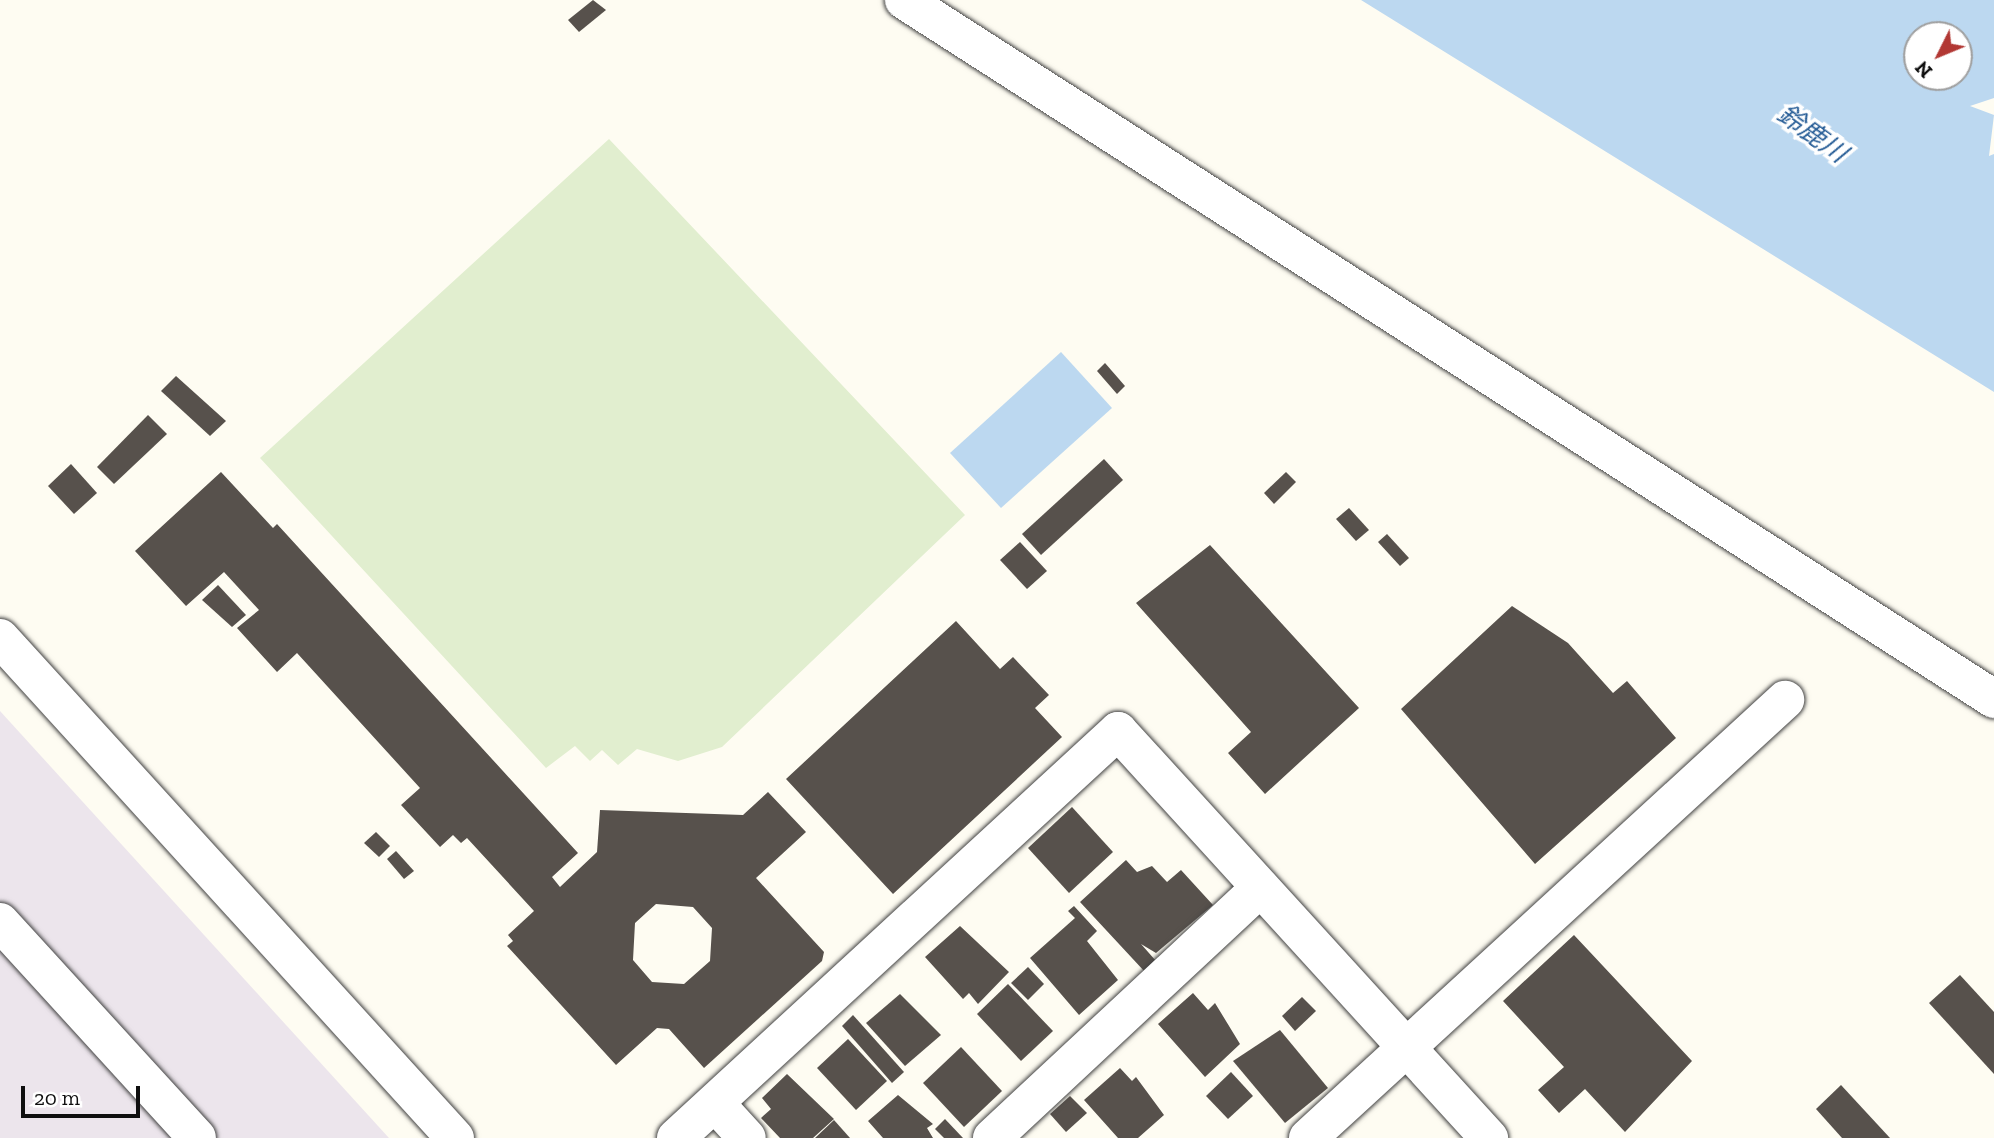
<!DOCTYPE html>
<html>
<head>
<meta charset="utf-8">
<style>
  body { margin:0 }
  #map { position:relative; width:1994px; height:1138px; overflow:hidden; background:#fefcf2; font-family:"Zilla Slab","Noto Sans JP",serif }
  div>[style] { position:absolute }
  .industrial>* { inset:0; background:#ece5ec }
  .pitch>* { inset:0; background:#e1eecf }
  .water>* { inset:0; background:#bcd8f0 }
  .building>* { inset:0; background:#57514c }
  .roads { filter:drop-shadow(0 0 2px #424242) drop-shadow(0 0 2px #424242) }
  .minor>* { height:38px; margin:-19px; padding:0 19px; transform-origin:19px; border-radius:19px; background:#fff }
  span { translate:-50% -50%; white-space:nowrap; text-align:center; line-height:1.15; -webkit-text-stroke:7px #fff; paint-order:stroke }
  .water-label { font-size:26px; color:#245b95; font-style:italic }
  .north { position:absolute; left:1903px; top:21px; width:70px; height:70px; box-sizing:border-box; background:#fff; border:2px solid #9f9f9f; border-radius:50%; rotate:227deg; font-size:19px; font-weight:700; line-height:28px; text-align:center; color:#0f0f0f }
  .north::after { content:''; display:block; margin:auto; width:24px; height:32px; background:#b23834; clip-path:polygon(50% 0,100% 100%,50% 72%,0 100%) }
  .scale { position:absolute; left:21px; top:1086px; width:119px; height:32px; box-sizing:border-box; border:4px solid #0f0f0f; border-top:0; padding-left:9px; font-size:21px; line-height:24px; white-space:nowrap; color:#0f0f0f; -webkit-text-stroke:5px #fff; paint-order:stroke }
</style>
</head>
<body>
<div id="map">
  <div class="industrial">
    <i style="clip-path:polygon(0 711px,389px 1138px,0 1138px)"></i>
  </div>
  <div class="pitch">
    <i style="clip-path:polygon(609px 139px,965px 515px,722px 747px,678px 761px,637px 749px,618px 765px,602px 750px,590px 761px,575px 746px,546px 768px,260px 458px)"></i>
  </div>
  <div class="water">
    <i style="clip-path:polygon(evenodd,1361px 0,1994px 0,1994px 98px,1970px 106px,1994px 115px,1989px 156px,1994px 154px,1994px 392px,1361px 0,1959px 35px,1959px 77px,1917px 77px,1917px 35px,1959px 35px)"></i>
    <i style="clip-path:polygon(1061px 352px,1112px 408px,1001px 508px,950px 453px)"></i>
  </div>
  <div class="building">
    <i style="clip-path:polygon(593px 0,606px 10px,579px 32px,568px 20px)"></i>
    <i style="clip-path:polygon(1105px 363px,1125px 386px,1117px 394px,1097px 371px)"></i>
    <i style="clip-path:polygon(176px 376px,226px 421px,210px 436px,161px 391px)"></i>
    <i style="clip-path:polygon(148px 415px,167px 434px,114px 484px,97px 467px)"></i>
    <i style="clip-path:polygon(1104px 459px,1123px 480px,1041px 555px,1022px 534px)"></i>
    <i style="clip-path:polygon(71px 464px,97px 493px,74px 514px,48px 486px)"></i>
    <i style="clip-path:polygon(evenodd,221px 472px,273px 528px,277px 524px,578px 853px,552px 877px,560px 887px,597px 852px,600px 810px,743px 815px,768px 792px,806px 832px,756px 878px,824px 952px,822px 961px,704px 1068px,669px 1029px,657px 1028px,616px 1065px,507px 946px,513px 941px,508px 935px,534px 911px,467px 838px,461px 843px,453px 835px,440px 847px,401px 805px,420px 788px,297px 653px,277px 672px,237px 628px,259px 610px,224px 572px,186px 606px,135px 551px,221px 472px,656px 904px,693px 907px,712px 928px,710px 961px,684px 984px,652px 982px,633px 960px,635px 923px,656px 904px)"></i>
    <i style="clip-path:polygon(1286px 472px,1296px 482px,1274px 504px,1264px 493px)"></i>
    <i style="clip-path:polygon(1349px 508px,1369px 530px,1356px 541px,1336px 519px)"></i>
    <i style="clip-path:polygon(1387px 534px,1409px 558px,1400px 566px,1378px 542px)"></i>
    <i style="clip-path:polygon(1020px 542px,1047px 571px,1027px 589px,1000px 560px)"></i>
    <i style="clip-path:polygon(1210px 545px,1359px 708px,1265px 794px,1228px 753px,1251px 732px,1136px 603px)"></i>
    <i style="clip-path:polygon(218px 585px,246px 615px,232px 627px,202px 600px)"></i>
    <i style="clip-path:polygon(1512px 606px,1568px 643px,1613px 693px,1627px 681px,1676px 738px,1535px 864px,1401px 709px)"></i>
    <i style="clip-path:polygon(956px 621px,1000px 669px,1013px 657px,1049px 695px,1035px 708px,1062px 737px,893px 894px,786px 779px)"></i>
    <i style="clip-path:polygon(1072px 807px,1113px 852px,1069px 893px,1028px 848px)"></i>
    <i style="clip-path:polygon(376px 832px,390px 846px,379px 857px,364px 843px)"></i>
    <i style="clip-path:polygon(396px 851px,414px 871px,404px 879px,387px 859px)"></i>
    <i style="clip-path:polygon(1126px 860px,1137px 872px,1152px 866px,1167px 882px,1181px 870px,1213px 905px,1156px 953px,1141px 944px,1156px 961px,1145px 972px,1080px 902px)"></i>
    <i style="clip-path:polygon(1074px 906px,1097px 931px,1087px 941px,1118px 980px,1079px 1015px,1030px 958px,1075px 918px,1068px 911px)"></i>
    <i style="clip-path:polygon(960px 926px,1009px 972px,978px 1004px,969px 993px,963px 999px,925px 957px)"></i>
    <i style="clip-path:polygon(1574px 935px,1692px 1061px,1625px 1132px,1585px 1089px,1559px 1113px,1538px 1090px,1564px 1067px,1503px 1001px)"></i>
    <i style="clip-path:polygon(1028px 967px,1044px 984px,1028px 1000px,1011px 983px)"></i>
    <i style="clip-path:polygon(1960px 975px,1994px 1012px,1994px 1074px,1929px 1003px)"></i>
    <i style="clip-path:polygon(1008px 984px,1053px 1031px,1021px 1061px,977px 1014px)"></i>
    <i style="clip-path:polygon(1193px 993px,1208px 1010px,1215px 1003px,1240px 1044px,1205px 1077px,1158px 1024px)"></i>
    <i style="clip-path:polygon(900px 994px,941px 1035px,905px 1066px,866px 1023px)"></i>
    <i style="clip-path:polygon(1302px 997px,1316px 1011px,1295px 1031px,1282px 1016px)"></i>
    <i style="clip-path:polygon(853px 1015px,904px 1072px,892px 1083px,842px 1026px)"></i>
    <i style="clip-path:polygon(1280px 1030px,1328px 1088px,1285px 1123px,1233px 1061px)"></i>
    <i style="clip-path:polygon(848px 1039px,887px 1081px,856px 1110px,817px 1068px)"></i>
    <i style="clip-path:polygon(961px 1047px,1002px 1091px,964px 1127px,923px 1083px)"></i>
    <i style="clip-path:polygon(1120px 1068px,1132px 1081px,1136px 1077px,1164px 1115px,1138px 1138px,1118px 1138px,1084px 1100px)"></i>
    <i style="clip-path:polygon(1231px 1072px,1253px 1096px,1228px 1119px,1206px 1096px)"></i>
    <i style="clip-path:polygon(787px 1074px,834px 1119px,813px 1138px,780px 1138px,761px 1118px,771px 1109px,762px 1098px)"></i>
    <i style="clip-path:polygon(1841px 1085px,1890px 1138px,1842px 1138px,1816px 1109px)"></i>
    <i style="clip-path:polygon(898px 1095px,933px 1124px,927px 1128px,933px 1138px,883px 1138px,868px 1121px)"></i>
    <i style="clip-path:polygon(1070px 1096px,1087px 1113px,1066px 1132px,1050px 1114px)"></i>
    <i style="clip-path:polygon(945px 1119px,963px 1138px,944px 1138px,935px 1129px)"></i>
    <i style="clip-path:polygon(834px 1120px,850px 1138px,815px 1138px)"></i>
  </div>
  <div class="roads">
    <div class="minor">
      <i style="left:904px;top:0;width:1295px;rotate:32.67deg"></i>
      <i style="left:0;top:638px;width:676px;rotate:47.7deg"></i>
      <i style="left:0;top:922px;width:292px;rotate:47.6deg"></i>
      <i style="left:715px;top:1103px;width:47px;rotate:47.6deg"></i>
      <i style="left:676px;top:1138px;width:601px;rotate:-42.64deg"></i>
      <i style="left:1118px;top:731px;width:551px;rotate:47.65deg"></i>
      <i style="left:992px;top:1138px;width:367px;rotate:-43deg"></i>
      <i style="left:1308px;top:1138px;width:648px;rotate:-42.56deg"></i>
    </div>
  </div>
  <div class="water-label">
    <span style="left:1812px;top:134px;rotate:36deg">鈴鹿川</span>
  </div>
  <div class="north">N</div>
  <div class="scale">20 m</div>
</div>
</body>
</html>
